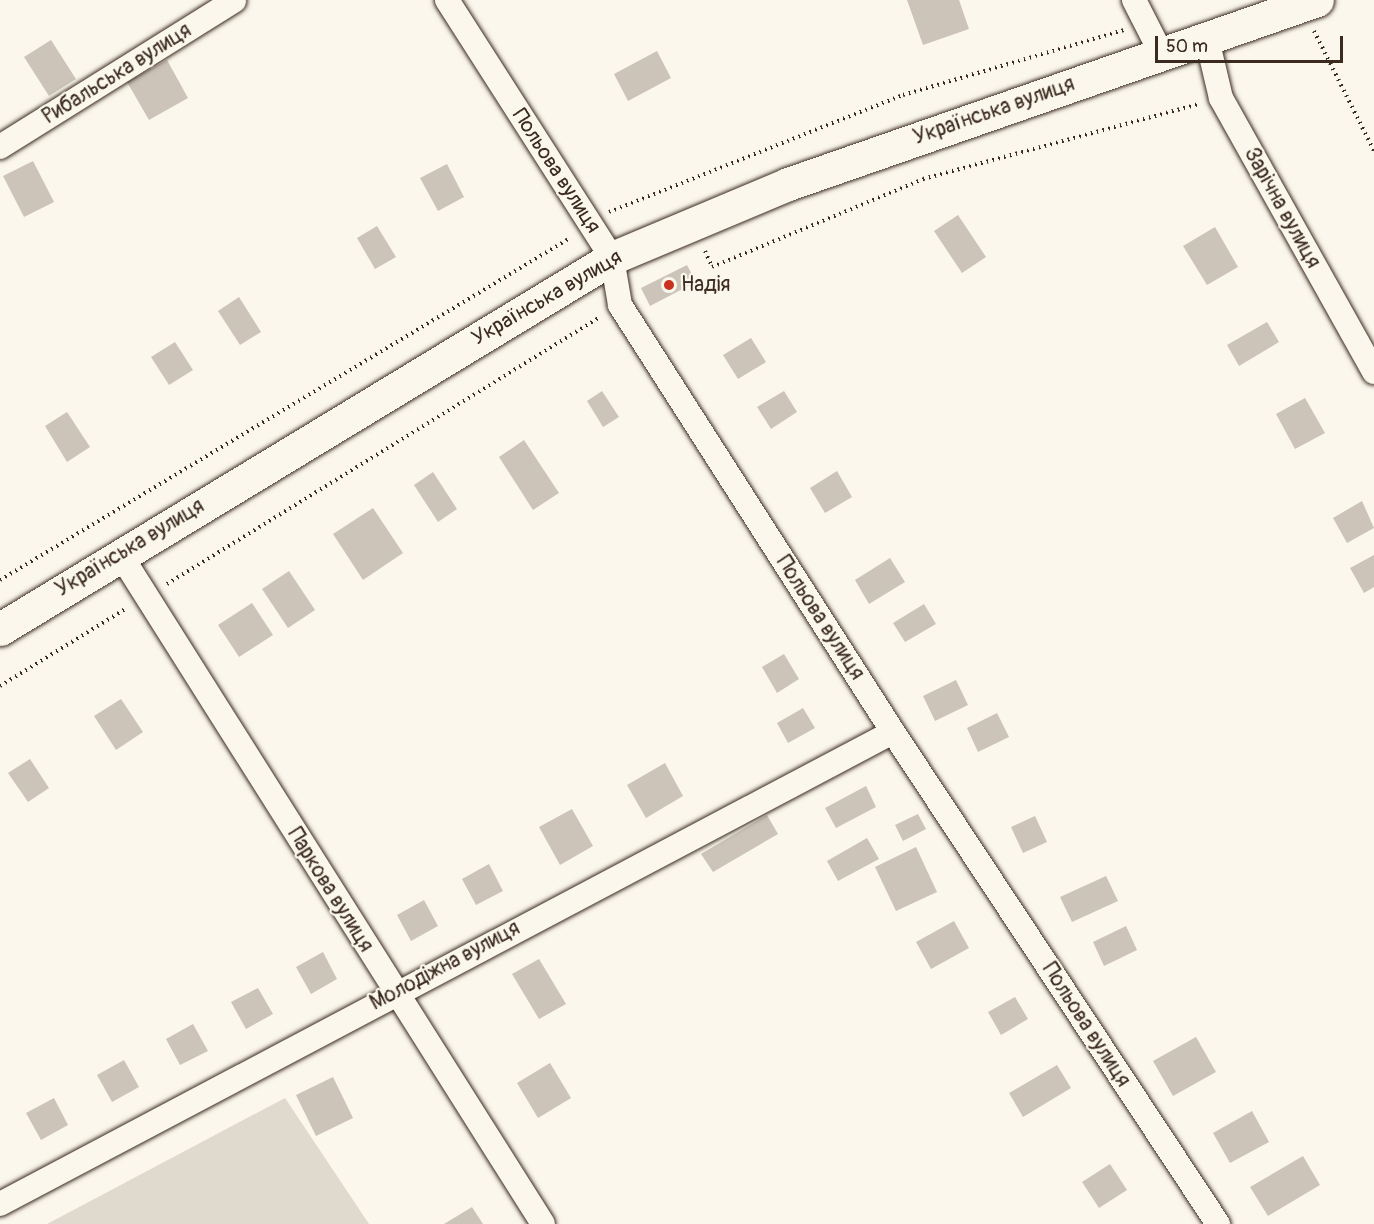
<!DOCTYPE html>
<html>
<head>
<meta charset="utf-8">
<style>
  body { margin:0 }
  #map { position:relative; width:1374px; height:1224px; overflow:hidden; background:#fbf7ec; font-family:Pangolin,sans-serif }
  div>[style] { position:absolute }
  .green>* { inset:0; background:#dfd9ce }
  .building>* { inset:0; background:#ccc4b9 }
  .path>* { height:4px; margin-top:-2px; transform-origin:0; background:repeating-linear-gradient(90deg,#3b2a1e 0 1.5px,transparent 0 6px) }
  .roads { filter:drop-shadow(0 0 2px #3b2a1e) drop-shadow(0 0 2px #3b2a1e) }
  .minor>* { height:24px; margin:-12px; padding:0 12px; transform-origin:12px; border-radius:12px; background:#fbf7ec }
  .secondary>* { height:33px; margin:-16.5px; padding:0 16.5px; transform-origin:16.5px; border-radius:16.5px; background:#fbf7ec }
  .dots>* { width:16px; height:16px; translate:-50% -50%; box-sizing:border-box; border:3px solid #fbf7ec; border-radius:50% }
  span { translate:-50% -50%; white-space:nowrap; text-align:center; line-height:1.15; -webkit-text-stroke:4.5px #fbf7ec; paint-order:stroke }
  .street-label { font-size:21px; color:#3b2a1e }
  .poi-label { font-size:21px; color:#3b2a1e }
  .left { translate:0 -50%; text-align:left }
  .scale { position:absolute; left:1155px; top:36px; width:188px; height:27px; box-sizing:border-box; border:3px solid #3b2a1e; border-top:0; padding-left:8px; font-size:18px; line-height:21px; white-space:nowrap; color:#3b2a1e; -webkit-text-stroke:4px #fbf7ec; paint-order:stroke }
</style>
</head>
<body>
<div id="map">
  <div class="green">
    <i style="clip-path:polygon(285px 1098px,369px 1224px,47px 1224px)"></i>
  </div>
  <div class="building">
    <i style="clip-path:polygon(907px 0,959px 0,969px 29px,923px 45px)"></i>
    <i style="clip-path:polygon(51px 40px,76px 79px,49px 96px,24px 57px)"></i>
    <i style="clip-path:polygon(657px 51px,671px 78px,628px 101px,614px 74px)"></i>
    <i style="clip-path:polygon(167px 60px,188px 98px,149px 120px,127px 82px)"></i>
    <i style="clip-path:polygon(33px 161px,54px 202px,24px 217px,3px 176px)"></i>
    <i style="clip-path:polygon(447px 164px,464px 197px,438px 211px,420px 178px)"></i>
    <i style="clip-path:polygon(958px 215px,986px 257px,962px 273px,934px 231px)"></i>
    <i style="clip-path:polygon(377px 226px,396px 257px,375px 269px,357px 238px)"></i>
    <i style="clip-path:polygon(1215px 227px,1238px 267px,1207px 285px,1183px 246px)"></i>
    <i style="clip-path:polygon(687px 265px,696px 282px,650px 306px,641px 288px)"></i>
    <i style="clip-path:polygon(239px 297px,261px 332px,240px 345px,218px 311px)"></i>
    <i style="clip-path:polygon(1267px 322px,1279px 342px,1239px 366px,1227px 345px)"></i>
    <i style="clip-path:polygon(751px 338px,766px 362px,738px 379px,723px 355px)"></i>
    <i style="clip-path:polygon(175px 342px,193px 370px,169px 385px,151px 357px)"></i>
    <i style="clip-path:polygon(602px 391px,619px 417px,603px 427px,587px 401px)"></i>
    <i style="clip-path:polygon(784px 391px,797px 412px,771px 429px,757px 407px)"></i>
    <i style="clip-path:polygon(1305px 398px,1325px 433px,1295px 449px,1276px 414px)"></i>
    <i style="clip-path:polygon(67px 412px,90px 447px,67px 462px,45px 426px)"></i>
    <i style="clip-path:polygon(524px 440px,559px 493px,533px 510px,499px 457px)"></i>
    <i style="clip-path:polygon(837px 471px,852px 497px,825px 513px,810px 488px)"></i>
    <i style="clip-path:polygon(433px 472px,457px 509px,438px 522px,414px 485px)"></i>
    <i style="clip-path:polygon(1362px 501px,1374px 528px,1347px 543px,1333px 518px)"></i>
    <i style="clip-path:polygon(373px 508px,403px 553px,363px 580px,333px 534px)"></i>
    <i style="clip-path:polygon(1374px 555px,1374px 587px,1364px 593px,1350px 568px)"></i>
    <i style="clip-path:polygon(890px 558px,905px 582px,869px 604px,855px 580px)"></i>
    <i style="clip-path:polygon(289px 571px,315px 610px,288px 628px,262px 589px)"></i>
    <i style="clip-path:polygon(252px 603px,273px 635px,239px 657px,218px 625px)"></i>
    <i style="clip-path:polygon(924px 604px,936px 624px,905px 642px,893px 623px)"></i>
    <i style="clip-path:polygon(784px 654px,799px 679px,777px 693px,762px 667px)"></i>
    <i style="clip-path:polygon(956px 680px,968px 705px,935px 721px,923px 696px)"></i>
    <i style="clip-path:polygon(121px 699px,143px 732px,116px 750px,94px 716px)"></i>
    <i style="clip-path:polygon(803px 708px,815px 728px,788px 743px,777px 723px)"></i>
    <i style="clip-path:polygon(997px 713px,1009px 737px,978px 752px,967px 728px)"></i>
    <i style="clip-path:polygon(30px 759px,49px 788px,28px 802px,8px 773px)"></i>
    <i style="clip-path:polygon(665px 763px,683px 796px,646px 818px,627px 785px)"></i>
    <i style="clip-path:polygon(866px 786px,876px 807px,836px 828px,825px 808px)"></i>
    <i style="clip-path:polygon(572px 809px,593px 846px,560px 865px,539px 827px)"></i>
    <i style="clip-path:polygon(918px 814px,926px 829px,903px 841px,895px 825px)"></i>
    <i style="clip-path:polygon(767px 815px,778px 834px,713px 872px,701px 854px)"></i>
    <i style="clip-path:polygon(1035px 816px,1047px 842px,1023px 853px,1011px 827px)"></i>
    <i style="clip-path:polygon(867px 838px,879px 859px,838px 881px,827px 861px)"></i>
    <i style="clip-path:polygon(916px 847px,937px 892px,896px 911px,875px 867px)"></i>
    <i style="clip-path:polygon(489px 864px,503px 891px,476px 905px,462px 879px)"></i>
    <i style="clip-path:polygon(1106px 876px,1118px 901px,1072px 922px,1060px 897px)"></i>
    <i style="clip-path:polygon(424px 900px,438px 926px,411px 941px,397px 915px)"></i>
    <i style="clip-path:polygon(954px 921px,969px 948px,931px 969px,916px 942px)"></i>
    <i style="clip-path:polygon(1126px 926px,1137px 950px,1104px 966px,1093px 942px)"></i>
    <i style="clip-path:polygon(323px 952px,337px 979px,311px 994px,296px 967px)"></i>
    <i style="clip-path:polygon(539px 959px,566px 1004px,539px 1019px,512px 974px)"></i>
    <i style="clip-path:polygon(258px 988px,273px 1014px,246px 1029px,231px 1002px)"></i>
    <i style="clip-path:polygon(1015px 997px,1028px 1019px,1001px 1035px,988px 1012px)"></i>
    <i style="clip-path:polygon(193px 1024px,208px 1051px,180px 1065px,166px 1039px)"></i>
    <i style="clip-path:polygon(1196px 1037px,1216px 1072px,1173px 1096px,1153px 1061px)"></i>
    <i style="clip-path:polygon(124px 1060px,139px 1087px,112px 1102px,97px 1075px)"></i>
    <i style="clip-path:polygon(550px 1063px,571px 1098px,538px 1118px,517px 1083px)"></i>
    <i style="clip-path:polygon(1057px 1065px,1071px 1088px,1023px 1117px,1009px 1093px)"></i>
    <i style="clip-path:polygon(333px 1077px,353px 1118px,316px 1136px,296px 1095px)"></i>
    <i style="clip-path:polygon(54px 1098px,68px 1125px,41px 1140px,26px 1113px)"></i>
    <i style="clip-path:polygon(1252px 1111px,1269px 1142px,1230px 1163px,1213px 1133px)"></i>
    <i style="clip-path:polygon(1303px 1156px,1320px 1185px,1268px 1216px,1250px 1187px)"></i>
    <i style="clip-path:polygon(1110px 1164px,1127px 1190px,1099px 1208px,1082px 1182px)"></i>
    <i style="clip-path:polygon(472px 1207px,483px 1224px,444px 1224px)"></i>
  </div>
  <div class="path">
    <i style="left:1314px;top:31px;width:134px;rotate:63.4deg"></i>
    <i style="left:609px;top:212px;width:316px;rotate:-21.7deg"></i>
    <i style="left:903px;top:95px;width:230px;rotate:-16.4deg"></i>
    <i style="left:705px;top:251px;width:17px;rotate:66deg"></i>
    <i style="left:712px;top:267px;width:229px;rotate:-22.6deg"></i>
    <i style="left:923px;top:179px;width:287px;rotate:-15.2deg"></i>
    <i style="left:0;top:580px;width:665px;rotate:-30.96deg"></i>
    <i style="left:167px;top:584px;width:509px;rotate:-31.66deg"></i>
    <i style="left:0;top:686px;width:149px;rotate:-31.6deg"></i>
  </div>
  <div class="roads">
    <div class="minor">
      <i style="left:447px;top:0;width:306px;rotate:57.4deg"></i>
      <i style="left:612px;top:258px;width:48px;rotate:80.3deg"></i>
      <i style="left:620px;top:305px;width:507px;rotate:57.41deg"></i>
      <i style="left:893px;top:732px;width:590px;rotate:56.55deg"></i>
      <i style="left:1134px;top:0;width:59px;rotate:63deg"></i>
      <i style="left:1207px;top:39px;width:61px;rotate:76.7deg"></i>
      <i style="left:1221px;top:98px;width:314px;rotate:60.8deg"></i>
      <i style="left:0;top:147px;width:276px;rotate:-32deg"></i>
      <i style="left:120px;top:554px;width:792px;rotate:57.73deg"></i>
      <i style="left:0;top:1204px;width:1010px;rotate:-27.86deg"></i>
    </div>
    <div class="secondary">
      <i style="left:0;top:629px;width:716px;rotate:-31.22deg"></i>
      <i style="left:612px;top:258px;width:191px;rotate:-22.8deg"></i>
      <i style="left:788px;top:184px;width:560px;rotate:-19.18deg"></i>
    </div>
  </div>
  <div class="dots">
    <i style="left:669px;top:285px;background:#c8321e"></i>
  </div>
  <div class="street-label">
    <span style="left:117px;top:74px;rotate:-32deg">Рибальська вулиця</span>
    <span style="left:994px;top:111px;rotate:-19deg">Українська вулиця</span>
    <span style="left:556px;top:171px;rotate:57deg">Польова вулиця</span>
    <span style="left:1282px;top:208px;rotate:61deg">Зарічна вулиця</span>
    <span style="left:547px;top:298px;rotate:-30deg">Українська вулиця</span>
    <span style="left:130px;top:548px;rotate:-31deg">Українська вулиця</span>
    <span style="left:820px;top:618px;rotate:57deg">Польова вулиця</span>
    <span style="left:330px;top:890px;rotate:58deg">Паркова вулиця</span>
    <span style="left:445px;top:966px;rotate:-28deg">Молодіжна вулиця</span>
    <span style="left:1086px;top:1025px;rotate:57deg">Польова вулиця</span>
  </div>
  <div class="poi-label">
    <span class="left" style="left:681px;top:285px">Надія</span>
  </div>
  <div class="scale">50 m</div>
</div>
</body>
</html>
